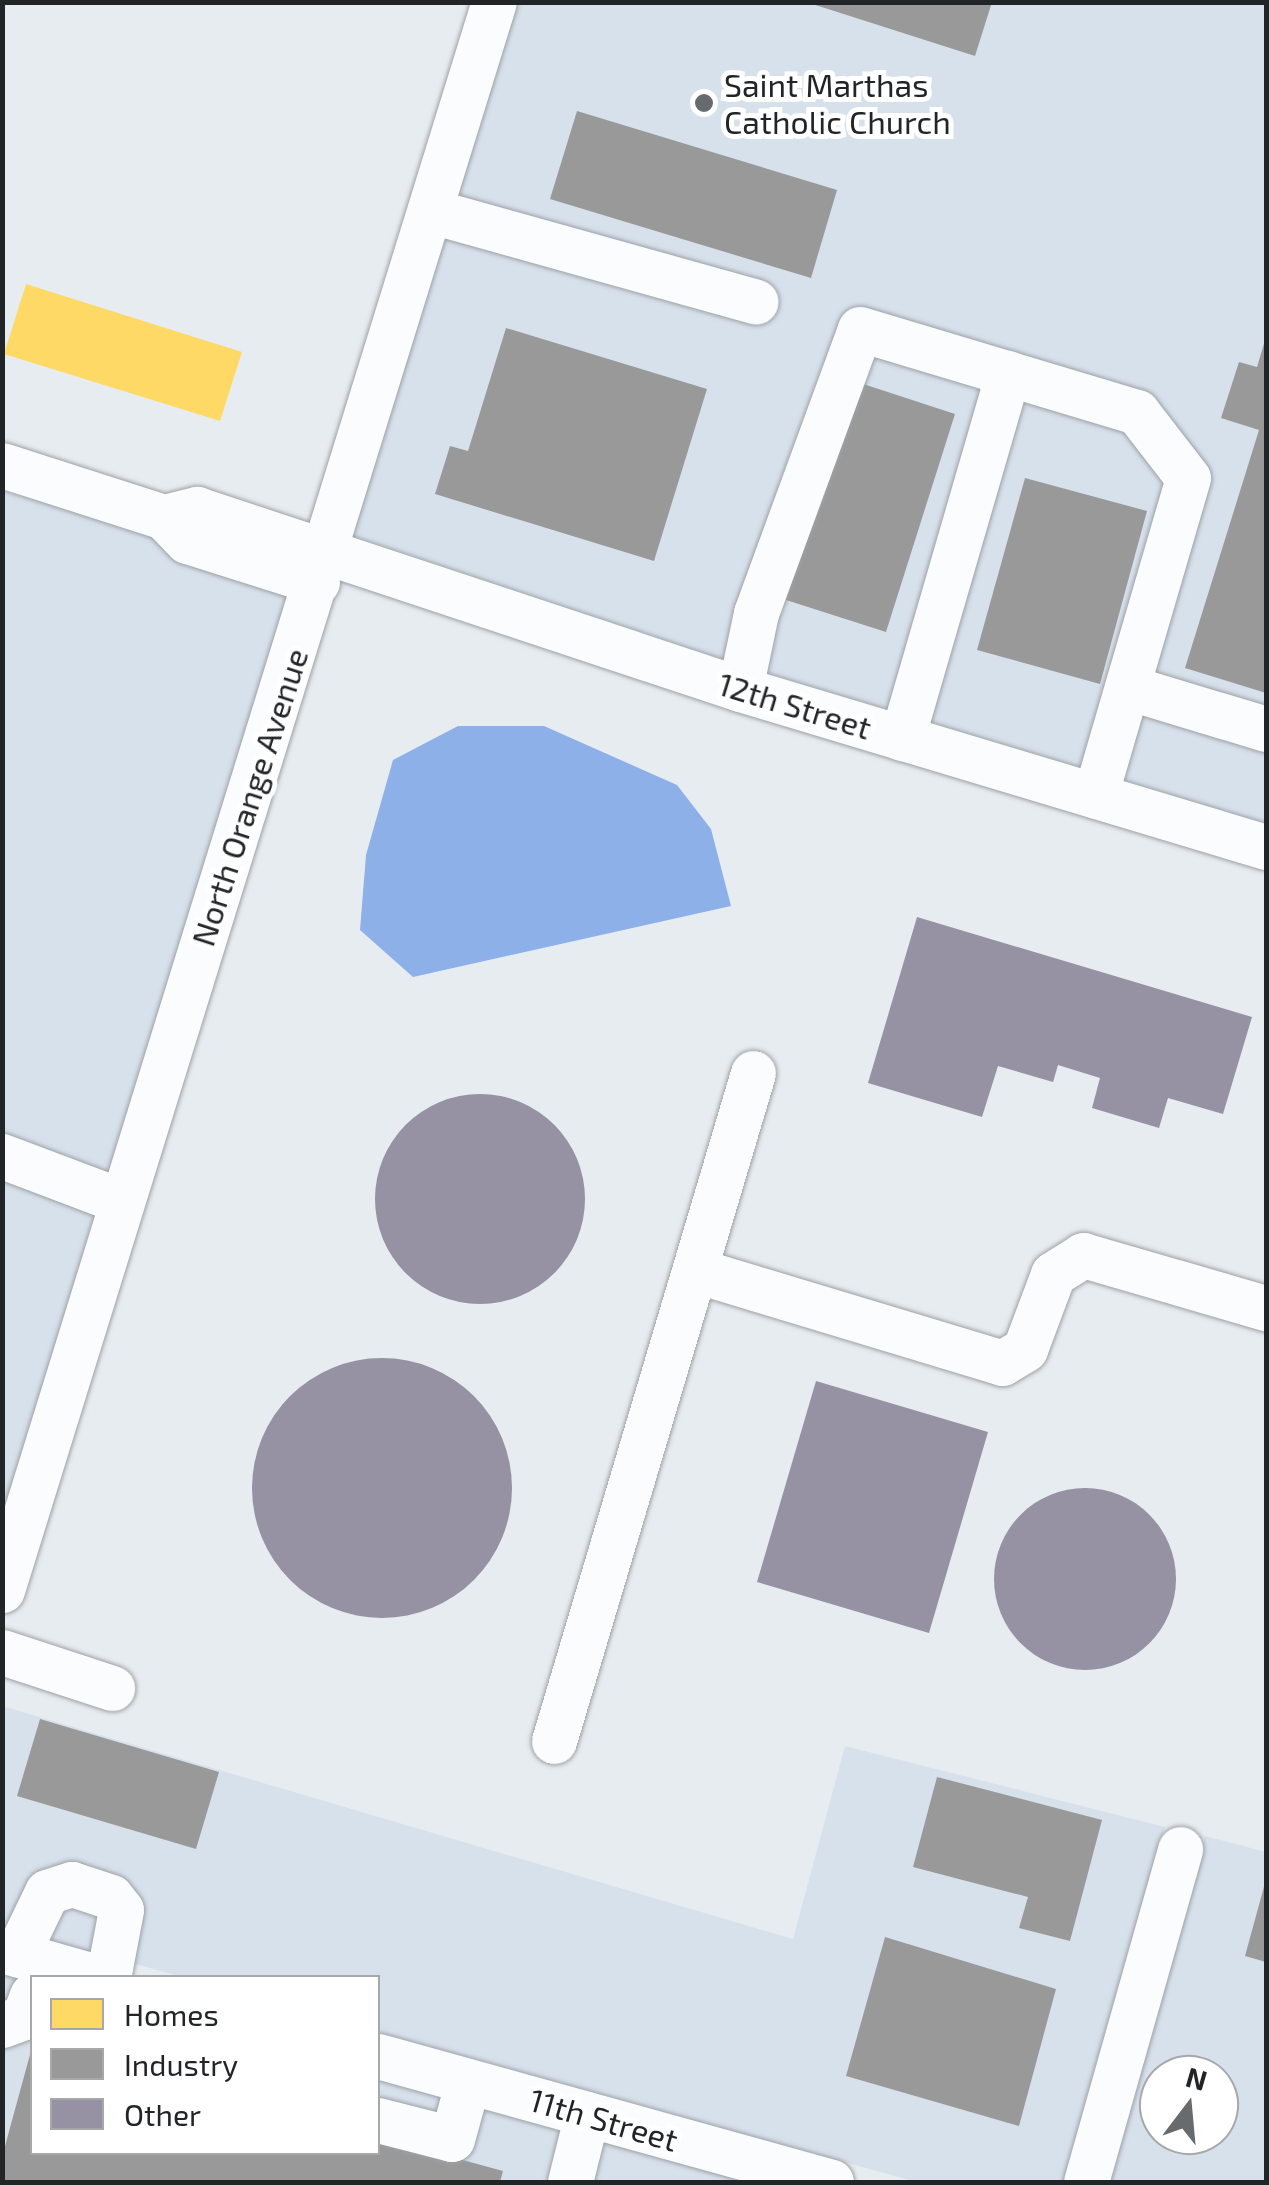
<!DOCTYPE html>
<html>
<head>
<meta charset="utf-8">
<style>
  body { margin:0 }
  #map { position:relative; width:1269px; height:2185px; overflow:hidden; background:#e7ecf1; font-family:"Exo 2",sans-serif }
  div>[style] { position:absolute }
  .built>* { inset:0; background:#d7e1ec }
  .water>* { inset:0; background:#8db0e9 }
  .homes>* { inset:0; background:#ffd966 }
  .industry>* { inset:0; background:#999 }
  .building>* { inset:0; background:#9691a3 }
  .round { border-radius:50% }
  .roads { filter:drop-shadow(0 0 2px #9da1a5) drop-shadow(0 0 2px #9da1a5) }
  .minor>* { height:45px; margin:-22.5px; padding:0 22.5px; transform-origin:22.5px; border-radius:22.5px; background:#fbfcfd }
  .dots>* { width:28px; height:28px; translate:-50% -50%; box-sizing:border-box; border:5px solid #fff; border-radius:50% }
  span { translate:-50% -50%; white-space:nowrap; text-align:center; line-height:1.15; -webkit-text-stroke:10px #fff; paint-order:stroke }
  .poi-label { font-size:32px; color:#222528 }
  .left { translate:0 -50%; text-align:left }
  .street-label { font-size:32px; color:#222528 }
  .frame { position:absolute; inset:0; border:5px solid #222528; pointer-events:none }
  .legend { position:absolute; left:30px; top:1975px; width:350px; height:180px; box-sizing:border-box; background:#fff; border:2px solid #a7a8a9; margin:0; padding:12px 18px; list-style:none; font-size:30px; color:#222528 }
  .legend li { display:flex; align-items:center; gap:20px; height:50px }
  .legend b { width:50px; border:2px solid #a7a8a9 }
  .north { position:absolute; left:1139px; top:2055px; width:100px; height:100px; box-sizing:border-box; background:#fff; border:2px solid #a7a8a9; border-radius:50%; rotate:16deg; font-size:28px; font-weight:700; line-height:40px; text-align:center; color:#222528 }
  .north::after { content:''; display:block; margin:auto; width:35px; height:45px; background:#676b6e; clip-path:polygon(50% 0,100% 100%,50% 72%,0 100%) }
</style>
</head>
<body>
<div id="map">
  <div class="built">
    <i style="clip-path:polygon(514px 3px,1266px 3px,1266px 823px,747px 667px,353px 536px)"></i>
    <i style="clip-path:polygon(3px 492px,302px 562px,3px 1519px)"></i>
    <i style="clip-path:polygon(2px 1706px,793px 1939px,845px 1746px,1165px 1827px,1065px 2182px,916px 2182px,378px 2032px,378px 1978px,182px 1977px,3px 1927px)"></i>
    <i style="clip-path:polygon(evenodd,1205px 1836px,1266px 1852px,1266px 2182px,1107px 2182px,1205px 1836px,1159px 2075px,1219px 2075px,1219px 2135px,1159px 2135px,1159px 2075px)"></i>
    <i style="clip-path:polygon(2px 1975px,32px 1983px,32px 2152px,378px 2152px,378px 2079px,746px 2182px,3px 2182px)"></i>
  </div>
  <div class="water">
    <i style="clip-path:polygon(458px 726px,544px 726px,677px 785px,711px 829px,731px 906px,413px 977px,360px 930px,366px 855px,393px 760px)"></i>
  </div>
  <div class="homes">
    <i style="clip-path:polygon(26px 284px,242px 352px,220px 421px,4px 354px)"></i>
  </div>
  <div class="industry">
    <i style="clip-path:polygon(806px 2px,992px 2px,975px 56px)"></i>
    <i style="clip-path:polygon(577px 111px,837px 190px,811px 278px,550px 199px)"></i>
    <i style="clip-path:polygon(506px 328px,707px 389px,654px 561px,435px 494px,450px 446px,468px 451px)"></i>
    <i style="clip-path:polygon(1266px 337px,1266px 693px,1185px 668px,1259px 430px,1221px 418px,1239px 362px,1257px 367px)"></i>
    <i style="clip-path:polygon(851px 380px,955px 414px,886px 632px,783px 599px)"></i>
    <i style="clip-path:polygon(1025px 478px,1147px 511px,1100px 684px,977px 650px)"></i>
    <i style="clip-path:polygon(40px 1719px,219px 1772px,196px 1849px,17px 1796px)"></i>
    <i style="clip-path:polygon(937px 1777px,1102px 1820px,1070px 1941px,1019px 1928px,1028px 1897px,913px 1867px)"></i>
    <i style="clip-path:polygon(1265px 1883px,1266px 1884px,1266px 1962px,1245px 1956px)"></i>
    <i style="clip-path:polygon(885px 1937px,1056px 1989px,1019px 2126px,846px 2076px)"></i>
    <i style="clip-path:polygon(31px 2051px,32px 2152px,378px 2152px,378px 2137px,503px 2171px,500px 2182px,2px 2182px,2px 2157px)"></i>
  </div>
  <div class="building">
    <i style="clip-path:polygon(917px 917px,1252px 1017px,1223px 1114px,1168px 1098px,1159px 1128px,1092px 1108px,1100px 1078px,1058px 1065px,1053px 1082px,998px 1066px,982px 1117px,868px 1083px)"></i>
    <i class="round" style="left:375px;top:1094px;width:210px;height:210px"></i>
    <i class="round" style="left:252px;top:1358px;width:260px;height:260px"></i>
    <i style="clip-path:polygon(816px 1381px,988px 1432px,929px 1633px,757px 1582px)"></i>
    <i class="round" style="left:994px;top:1488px;width:182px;height:182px"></i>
  </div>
  <div class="roads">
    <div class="minor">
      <i style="left:431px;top:211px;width:337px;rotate:15.6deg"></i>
      <i style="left:2px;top:465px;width:170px;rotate:17.8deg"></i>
      <i style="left:317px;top:582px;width:136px;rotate:-162.5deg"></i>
      <i style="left:187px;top:541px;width:33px;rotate:-134deg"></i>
      <i style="left:164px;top:517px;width:34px;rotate:-14deg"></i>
      <i style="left:197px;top:509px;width:572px;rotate:18.34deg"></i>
      <i style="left:740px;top:689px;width:549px;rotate:16.72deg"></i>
      <i style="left:1127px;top:687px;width:145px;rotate:16.8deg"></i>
      <i style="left:740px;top:689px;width:78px;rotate:-78.1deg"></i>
      <i style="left:756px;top:613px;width:302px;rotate:-69.9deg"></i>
      <i style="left:860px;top:329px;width:289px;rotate:16.7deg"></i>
      <i style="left:1137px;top:412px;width:83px;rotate:52.3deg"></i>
      <i style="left:1188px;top:478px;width:331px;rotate:106.3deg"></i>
      <i style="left:902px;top:738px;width:380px;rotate:-73.8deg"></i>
      <i style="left:2px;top:1156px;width:127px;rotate:20.7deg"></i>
      <i style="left:698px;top:1271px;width:318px;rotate:16.8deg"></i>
      <i style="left:1002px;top:1363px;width:27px;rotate:-31deg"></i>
      <i style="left:1025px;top:1349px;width:80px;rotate:-69.5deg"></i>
      <i style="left:1053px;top:1274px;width:36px;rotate:-32deg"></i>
      <i style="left:1083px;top:1255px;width:191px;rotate:16.2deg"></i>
      <i style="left:2px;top:1590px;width:1662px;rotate:-72.79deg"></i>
      <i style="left:2px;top:1652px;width:116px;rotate:18.1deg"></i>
      <i style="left:554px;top:1741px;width:697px;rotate:-73.41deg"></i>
      <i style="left:2px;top:1950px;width:102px;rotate:15.9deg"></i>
      <i style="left:17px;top:1954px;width:69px;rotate:-64.2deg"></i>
      <i style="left:47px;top:1892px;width:26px;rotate:-18deg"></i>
      <i style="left:72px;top:1884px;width:41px;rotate:18.4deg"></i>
      <i style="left:111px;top:1897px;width:16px;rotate:52deg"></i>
      <i style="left:121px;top:1910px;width:69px;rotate:100.8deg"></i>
      <i style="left:2px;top:2025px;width:23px;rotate:-20deg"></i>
      <i style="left:24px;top:2017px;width:23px;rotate:-70deg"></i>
      <i style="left:378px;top:2056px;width:470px;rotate:15.5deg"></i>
      <i style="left:378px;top:2120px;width:76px;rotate:14.4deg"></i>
      <i style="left:452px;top:2139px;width:60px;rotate:-74.6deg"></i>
      <i style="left:570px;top:2182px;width:70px;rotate:-76deg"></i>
      <i style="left:1086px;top:2182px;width:346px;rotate:-74.2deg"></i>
    </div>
  </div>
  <div class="dots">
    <i style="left:704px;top:103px;background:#676b6e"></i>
  </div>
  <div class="poi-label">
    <span class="left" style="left:724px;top:103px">Saint Marthas<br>Catholic Church</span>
  </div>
  <div class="street-label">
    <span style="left:795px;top:705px;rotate:17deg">12th Street</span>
    <span style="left:249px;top:797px;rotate:-72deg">North Orange Avenue</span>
    <span style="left:604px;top:2119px;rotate:16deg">11th Street</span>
  </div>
  <div class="frame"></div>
  <ul class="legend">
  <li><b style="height:28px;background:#ffd966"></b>Homes</li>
  <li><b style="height:28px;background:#999"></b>Industry</li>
  <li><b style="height:28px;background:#9691a3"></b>Other</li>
  </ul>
  <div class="north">N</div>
</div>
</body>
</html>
